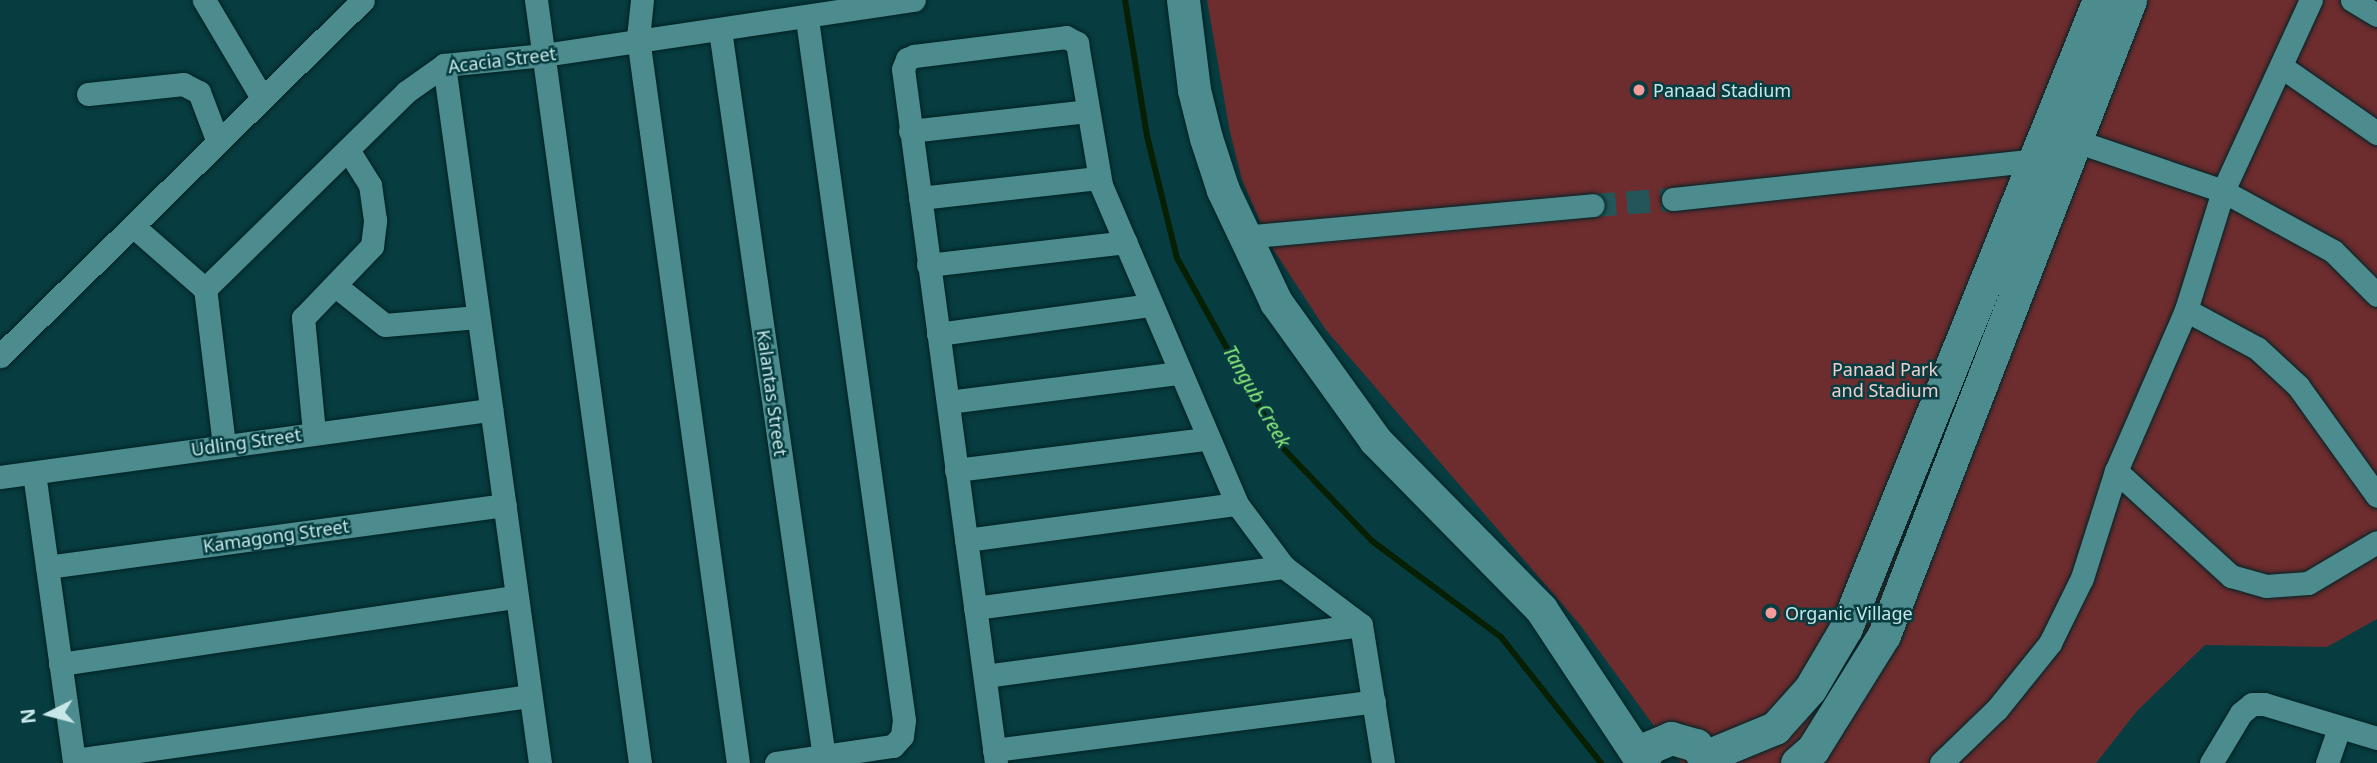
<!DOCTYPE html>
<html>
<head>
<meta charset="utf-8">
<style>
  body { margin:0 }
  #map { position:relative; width:2377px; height:763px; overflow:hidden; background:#073d40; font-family:"Noto Sans",sans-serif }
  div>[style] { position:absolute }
  .green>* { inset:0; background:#6d2c2e }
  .stream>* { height:6px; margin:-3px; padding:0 3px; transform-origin:3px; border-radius:3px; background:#071f03 }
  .street-tunnel>* { height:23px; margin-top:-11.5px; transform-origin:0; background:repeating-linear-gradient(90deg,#245659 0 23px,transparent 0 34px) }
  .roads { filter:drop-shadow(0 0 2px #002224) drop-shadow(0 0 2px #002224) }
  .street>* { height:23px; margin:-11.5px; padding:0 11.5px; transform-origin:11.5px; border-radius:11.5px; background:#4c8c8f }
  .secondary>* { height:33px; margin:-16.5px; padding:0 16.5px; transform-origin:16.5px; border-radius:16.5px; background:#4c8c8f }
  .dots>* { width:19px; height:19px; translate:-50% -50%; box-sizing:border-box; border:4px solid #073d40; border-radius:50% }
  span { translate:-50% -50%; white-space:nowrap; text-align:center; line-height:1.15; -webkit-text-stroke:5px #073d40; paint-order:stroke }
  .street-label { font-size:18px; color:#c7e6e7 }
  .poi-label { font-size:18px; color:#c7e6e7 }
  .left { translate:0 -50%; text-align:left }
  .park-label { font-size:18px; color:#eecfce }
  .water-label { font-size:19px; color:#8eed79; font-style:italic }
  .north { position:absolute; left:14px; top:679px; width:70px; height:70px; -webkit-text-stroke:5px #073d40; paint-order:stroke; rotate:264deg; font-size:19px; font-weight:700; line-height:28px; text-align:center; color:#c7e6e7 }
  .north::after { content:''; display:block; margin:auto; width:24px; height:32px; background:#c7e6e7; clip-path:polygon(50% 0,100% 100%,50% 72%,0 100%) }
</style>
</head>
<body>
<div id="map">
  <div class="green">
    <i style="clip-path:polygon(1207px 0,2377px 0,2377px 619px,2327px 647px,2205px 645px,2137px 711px,2096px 763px,1681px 763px,1581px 626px,1326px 330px,1271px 246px,1242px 180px,1230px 132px)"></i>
  </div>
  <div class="stream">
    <i style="left:1125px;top:0;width:138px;rotate:80.8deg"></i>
    <i style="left:1147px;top:136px;width:126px;rotate:76.2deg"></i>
    <i style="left:1177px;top:258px;width:215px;rotate:61deg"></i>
    <i style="left:1281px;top:446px;width:132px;rotate:46.2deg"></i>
    <i style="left:1372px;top:541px;width:161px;rotate:36.7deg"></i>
    <i style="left:1501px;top:637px;width:161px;rotate:51.6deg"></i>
  </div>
  <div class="street-tunnel">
    <i style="left:1593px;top:205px;width:80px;rotate:-4.3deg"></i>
  </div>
  <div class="roads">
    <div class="street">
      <i style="left:204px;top:0;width:112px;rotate:59.3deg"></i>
      <i style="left:536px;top:0;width:770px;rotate:82.24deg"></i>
      <i style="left:642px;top:0;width:38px;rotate:96deg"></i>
      <i style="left:638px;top:38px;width:732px;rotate:82.15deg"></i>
      <i style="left:2352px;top:0;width:29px;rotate:31deg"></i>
      <i style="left:720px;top:30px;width:734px;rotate:81.86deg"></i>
      <i style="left:444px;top:65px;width:705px;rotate:82.17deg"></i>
      <i style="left:2282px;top:67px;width:116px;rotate:34.8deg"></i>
      <i style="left:88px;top:94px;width:96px;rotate:-6deg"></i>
      <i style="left:183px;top:84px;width:18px;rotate:27deg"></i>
      <i style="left:199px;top:92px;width:53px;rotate:69.2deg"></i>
      <i style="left:910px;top:131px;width:178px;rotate:-6.4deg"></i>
      <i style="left:2076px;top:141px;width:155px;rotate:18.8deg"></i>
      <i style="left:2223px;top:191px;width:125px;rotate:28.6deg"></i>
      <i style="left:2333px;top:251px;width:62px;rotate:45deg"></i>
      <i style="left:920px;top:198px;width:179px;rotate:-6.4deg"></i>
      <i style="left:1673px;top:199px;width:374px;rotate:-6.1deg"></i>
      <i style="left:133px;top:226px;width:96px;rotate:41.2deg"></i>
      <i style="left:1243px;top:237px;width:351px;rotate:-5.2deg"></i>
      <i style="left:928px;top:265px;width:199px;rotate:-6.6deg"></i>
      <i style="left:337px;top:287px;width:61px;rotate:38.4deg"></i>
      <i style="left:385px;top:325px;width:93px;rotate:-4.9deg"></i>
      <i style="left:2186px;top:310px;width:81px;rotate:28.2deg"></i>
      <i style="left:2257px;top:348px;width:56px;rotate:42.8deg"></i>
      <i style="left:2298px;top:386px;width:135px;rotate:54.3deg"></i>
      <i style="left:938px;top:334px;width:215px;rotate:-7.8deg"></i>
      <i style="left:0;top:356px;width:508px;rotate:-44.44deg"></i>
      <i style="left:948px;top:402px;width:233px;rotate:-7.2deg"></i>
      <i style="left:314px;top:432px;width:115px;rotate:-95.5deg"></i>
      <i style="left:303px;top:318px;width:100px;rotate:-46.2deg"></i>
      <i style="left:372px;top:246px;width:26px;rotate:-83deg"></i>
      <i style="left:375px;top:220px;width:35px;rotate:-98deg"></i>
      <i style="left:370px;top:185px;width:39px;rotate:-122deg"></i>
      <i style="left:224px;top:445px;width:157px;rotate:-96.9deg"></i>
      <i style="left:205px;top:289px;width:281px;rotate:-44.4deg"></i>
      <i style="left:406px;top:92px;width:47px;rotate:-35.4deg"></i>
      <i style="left:444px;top:65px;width:100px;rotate:-5.7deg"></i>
      <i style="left:544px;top:55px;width:374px;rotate:-8.5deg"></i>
      <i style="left:956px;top:470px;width:252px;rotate:-7.1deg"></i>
      <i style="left:2116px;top:471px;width:156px;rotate:42.4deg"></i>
      <i style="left:2231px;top:576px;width:36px;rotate:16deg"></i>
      <i style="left:2266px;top:586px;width:42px;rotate:-4.1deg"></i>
      <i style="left:2308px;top:583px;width:80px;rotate:-30.7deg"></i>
      <i style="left:34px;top:473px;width:293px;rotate:82.1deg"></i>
      <i style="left:0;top:477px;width:496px;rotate:-7.8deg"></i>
      <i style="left:966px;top:540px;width:273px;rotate:-7.6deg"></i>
      <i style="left:47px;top:567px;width:462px;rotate:-7.7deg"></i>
      <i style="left:975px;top:608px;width:312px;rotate:-7.6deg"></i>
      <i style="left:60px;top:664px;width:460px;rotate:-8.4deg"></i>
      <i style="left:985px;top:676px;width:379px;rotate:-7.7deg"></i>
      <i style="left:994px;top:750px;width:383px;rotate:-7.3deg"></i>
      <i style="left:74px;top:760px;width:460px;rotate:-8deg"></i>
      <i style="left:776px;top:763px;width:118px;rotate:-8.3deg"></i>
      <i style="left:893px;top:746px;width:13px;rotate:-48deg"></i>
      <i style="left:902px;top:736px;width:16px;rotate:-83deg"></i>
      <i style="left:904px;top:720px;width:708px;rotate:-97.88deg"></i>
      <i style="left:996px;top:763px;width:700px;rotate:-97.63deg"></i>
      <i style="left:903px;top:69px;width:11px;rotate:-68deg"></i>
      <i style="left:907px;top:59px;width:8px;rotate:-23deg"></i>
      <i style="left:914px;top:56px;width:153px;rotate:-7.1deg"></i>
      <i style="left:1066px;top:37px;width:13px;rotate:29deg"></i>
      <i style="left:1077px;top:43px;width:144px;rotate:80.4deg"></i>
      <i style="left:1101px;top:185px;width:347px;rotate:66.9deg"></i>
      <i style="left:1237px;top:504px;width:79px;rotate:53.3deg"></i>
      <i style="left:1284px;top:567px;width:96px;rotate:37deg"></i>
      <i style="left:1361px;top:625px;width:140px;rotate:80.9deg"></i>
      <i style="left:1941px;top:763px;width:78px;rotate:-44deg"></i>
      <i style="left:1997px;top:709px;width:85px;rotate:-51.2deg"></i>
      <i style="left:2050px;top:643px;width:72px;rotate:-63.8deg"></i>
      <i style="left:2082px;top:578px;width:112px;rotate:-72.4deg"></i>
      <i style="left:2116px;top:471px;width:176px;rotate:-66.5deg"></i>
      <i style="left:2186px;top:310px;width:125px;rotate:-72.7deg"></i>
      <i style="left:2223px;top:191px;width:210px;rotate:-65.3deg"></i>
      <i style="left:2211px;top:763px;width:58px;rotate:-59deg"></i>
      <i style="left:2241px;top:713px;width:14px;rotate:-39deg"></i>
      <i style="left:2252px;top:704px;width:12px"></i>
      <i style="left:2264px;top:704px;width:118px;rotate:16.7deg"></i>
      <i style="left:2327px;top:763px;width:37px;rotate:-71deg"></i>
    </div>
    <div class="secondary">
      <i style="left:1183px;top:0;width:91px;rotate:83deg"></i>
      <i style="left:1194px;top:90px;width:49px;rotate:76deg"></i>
      <i style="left:1206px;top:138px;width:55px;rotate:71.9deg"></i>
      <i style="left:1223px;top:190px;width:124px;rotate:64.7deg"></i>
      <i style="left:1276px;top:302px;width:170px;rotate:54.3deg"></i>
      <i style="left:1375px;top:440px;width:237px;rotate:45.5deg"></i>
      <i style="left:1541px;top:609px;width:181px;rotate:56.5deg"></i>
      <i style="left:1707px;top:756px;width:74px;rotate:-22.4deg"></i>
      <i style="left:1775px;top:728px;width:52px;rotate:-48.1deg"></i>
      <i style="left:1810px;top:689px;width:71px;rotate:-59.5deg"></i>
      <i style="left:1846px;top:628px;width:677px;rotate:-68.06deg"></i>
      <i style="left:1640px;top:763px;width:19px;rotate:-58deg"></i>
      <i style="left:1650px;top:747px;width:23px;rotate:-23deg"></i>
      <i style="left:1671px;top:738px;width:26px;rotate:16deg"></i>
      <i style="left:1696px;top:745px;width:22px;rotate:56deg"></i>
      <i style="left:1797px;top:763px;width:21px;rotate:-41deg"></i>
      <i style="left:1813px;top:749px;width:134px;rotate:-58.1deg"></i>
      <i style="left:1884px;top:635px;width:681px;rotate:-68.82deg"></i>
    </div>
  </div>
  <div class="dots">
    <i style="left:1639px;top:90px;background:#f59b9b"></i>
    <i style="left:1771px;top:613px;background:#f59b9b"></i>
  </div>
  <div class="street-label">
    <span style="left:502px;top:60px;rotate:-7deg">Acacia Street</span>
    <span style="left:772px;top:393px;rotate:82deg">Kalantas Street</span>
    <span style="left:246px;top:442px;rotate:-8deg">Udling Street</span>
    <span style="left:276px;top:536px;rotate:-8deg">Kamagong Street</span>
  </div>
  <div class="poi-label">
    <span class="left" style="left:1653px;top:90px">Panaad Stadium</span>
    <span class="left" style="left:1785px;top:613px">Organic Village</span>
  </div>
  <div class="park-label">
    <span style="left:1885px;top:380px">Panaad Park<br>and Stadium</span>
  </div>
  <div class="water-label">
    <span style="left:1256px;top:397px;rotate:60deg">Tangub Creek</span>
  </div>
  <div class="north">N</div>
</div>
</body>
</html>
